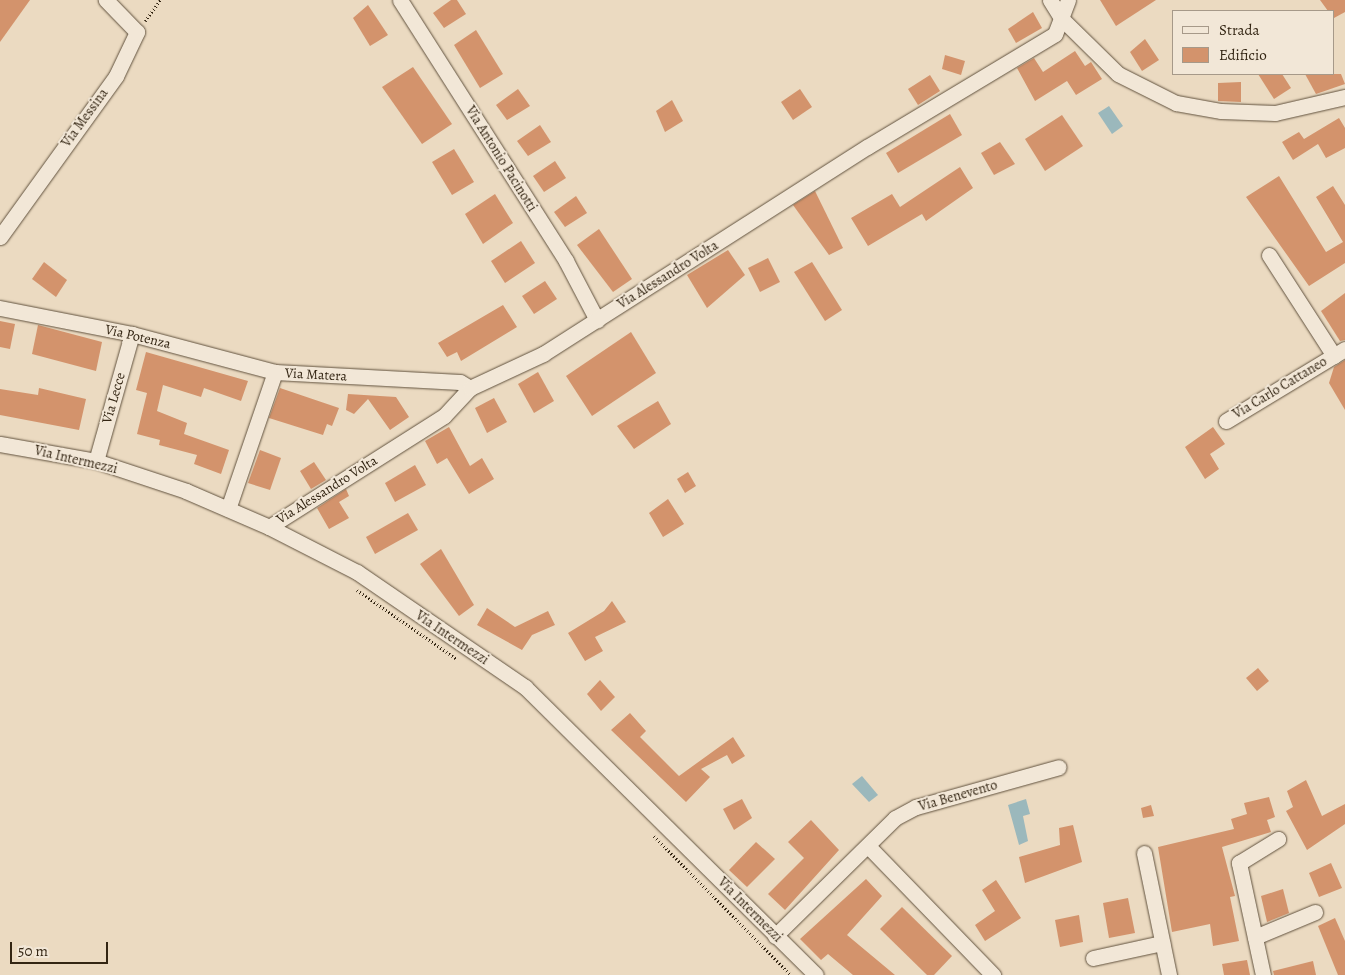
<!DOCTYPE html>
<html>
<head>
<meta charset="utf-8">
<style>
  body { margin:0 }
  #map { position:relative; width:1345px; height:975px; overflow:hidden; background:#ebdac1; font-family:Alegreya,serif }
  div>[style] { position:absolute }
  .water>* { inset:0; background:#9bb8bc }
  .building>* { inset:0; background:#d3936c }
  .path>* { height:2.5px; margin-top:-1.25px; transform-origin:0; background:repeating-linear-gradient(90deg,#332513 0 1px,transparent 0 3.5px) }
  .roads { filter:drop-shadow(0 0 1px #61523e) drop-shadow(0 0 1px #61523e) }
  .minor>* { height:15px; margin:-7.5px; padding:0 7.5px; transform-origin:7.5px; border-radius:7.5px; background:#f2e7d7 }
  span { translate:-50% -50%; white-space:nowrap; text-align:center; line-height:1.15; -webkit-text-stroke:4px #f2e7d7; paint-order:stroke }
  .street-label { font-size:14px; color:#332513 }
  .legend { position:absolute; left:1172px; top:10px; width:162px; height:65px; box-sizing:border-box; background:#f2e7d7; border:1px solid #a69989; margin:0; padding:6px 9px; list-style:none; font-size:15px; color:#332513 }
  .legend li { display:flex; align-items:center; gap:10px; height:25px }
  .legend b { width:25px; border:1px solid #a69989 }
  .scale { position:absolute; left:10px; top:942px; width:98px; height:22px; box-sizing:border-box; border:2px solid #332513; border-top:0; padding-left:6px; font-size:15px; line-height:18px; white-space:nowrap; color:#332513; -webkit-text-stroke:4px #f2e7d7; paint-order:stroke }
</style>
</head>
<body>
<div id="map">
  <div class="water">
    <i style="clip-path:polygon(1109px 106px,1123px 126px,1112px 134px,1098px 113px)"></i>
    <i style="clip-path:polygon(862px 776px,878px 795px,869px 802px,852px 784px)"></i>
    <i style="clip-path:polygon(1026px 799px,1030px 814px,1023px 816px,1028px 841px,1019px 845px,1008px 805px)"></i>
  </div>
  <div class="building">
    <i style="clip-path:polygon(0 0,30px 0,0 42px)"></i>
    <i style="clip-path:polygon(451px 0,457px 0,466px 14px,444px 28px,433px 13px)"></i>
    <i style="clip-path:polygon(1100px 0,1156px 0,1116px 26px)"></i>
    <i style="clip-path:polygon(1320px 0,1345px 0,1345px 12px,1334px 18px,1334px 11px,1328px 11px)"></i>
    <i style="clip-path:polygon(368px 5px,388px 35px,370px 46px,353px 18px)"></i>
    <i style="clip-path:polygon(1033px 12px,1042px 28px,1016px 43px,1008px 29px)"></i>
    <i style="clip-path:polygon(476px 30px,503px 74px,480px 88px,454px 45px)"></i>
    <i style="clip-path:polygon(1145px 39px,1159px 60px,1142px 71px,1130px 52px)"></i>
    <i style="clip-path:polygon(1075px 51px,1085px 66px,1091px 62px,1102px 79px,1076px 95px,1067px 81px,1035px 101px,1017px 68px,1034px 58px,1043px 72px)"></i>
    <i style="clip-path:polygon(945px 55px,965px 61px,961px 75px,942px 69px)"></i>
    <i style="clip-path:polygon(413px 67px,452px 124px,422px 144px,382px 87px)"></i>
    <i style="clip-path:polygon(1258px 74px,1282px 74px,1291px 88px,1274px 99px)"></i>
    <i style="clip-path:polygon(1305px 74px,1341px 74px,1345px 84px,1316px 94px)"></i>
    <i style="clip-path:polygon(930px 75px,940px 91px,918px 105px,908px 89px)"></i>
    <i style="clip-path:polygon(1241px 82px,1241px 102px,1218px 101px,1218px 83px)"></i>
    <i style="clip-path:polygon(518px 89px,530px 106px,507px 120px,496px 105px)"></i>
    <i style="clip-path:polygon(800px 89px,812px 107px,793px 120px,781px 102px)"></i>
    <i style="clip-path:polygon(672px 100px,683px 121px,665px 132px,656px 111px)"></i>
    <i style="clip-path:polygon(950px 114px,962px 135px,898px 173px,886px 153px)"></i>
    <i style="clip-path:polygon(1062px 115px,1083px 146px,1045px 171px,1025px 139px)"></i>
    <i style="clip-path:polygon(1339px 118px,1345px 128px,1345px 148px,1326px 158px,1318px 144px,1293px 160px,1282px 142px,1299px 132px,1304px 139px)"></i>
    <i style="clip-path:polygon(540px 125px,551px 142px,528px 156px,517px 141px)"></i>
    <i style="clip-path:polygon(1000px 142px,1015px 164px,994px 175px,981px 153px)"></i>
    <i style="clip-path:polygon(454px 149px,474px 182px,452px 195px,432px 162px)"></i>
    <i style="clip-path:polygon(555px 161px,566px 178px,544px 192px,533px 176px)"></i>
    <i style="clip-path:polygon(960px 167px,973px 188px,926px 221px,922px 214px,868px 246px,851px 218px,892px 194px,900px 207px)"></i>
    <i style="clip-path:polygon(1279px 176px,1326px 252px,1343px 242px,1316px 197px,1333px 186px,1345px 205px,1345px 263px,1309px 286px,1246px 197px)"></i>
    <i style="clip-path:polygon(815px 191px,843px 248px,829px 255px,793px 205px)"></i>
    <i style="clip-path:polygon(495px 194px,513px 223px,483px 244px,465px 214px)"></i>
    <i style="clip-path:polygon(576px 196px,587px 213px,565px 227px,554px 212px)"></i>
    <i style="clip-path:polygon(599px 229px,632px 279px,613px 292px,577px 245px)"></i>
    <i style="clip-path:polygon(521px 241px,535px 263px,505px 283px,491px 261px)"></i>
    <i style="clip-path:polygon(728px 250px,745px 275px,707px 308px,687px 275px)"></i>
    <i style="clip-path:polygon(768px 258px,780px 282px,760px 292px,748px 268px)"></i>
    <i style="clip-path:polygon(44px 262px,67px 280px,56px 297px,32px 279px)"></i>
    <i style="clip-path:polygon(812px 262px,842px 310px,825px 321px,794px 272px)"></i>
    <i style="clip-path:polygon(545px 281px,557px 299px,534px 314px,522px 296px)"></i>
    <i style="clip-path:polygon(1345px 293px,1345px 340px,1340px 341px,1321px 311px)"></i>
    <i style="clip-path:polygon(503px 305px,517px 327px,461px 361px,457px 352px,447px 357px,438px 343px)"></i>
    <i style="clip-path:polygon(0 321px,15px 324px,10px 349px,0 347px)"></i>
    <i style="clip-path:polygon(38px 325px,102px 342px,96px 371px,32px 354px)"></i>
    <i style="clip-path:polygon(631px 332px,656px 373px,592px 416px,566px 376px)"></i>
    <i style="clip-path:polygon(146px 352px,248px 381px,241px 401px,204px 388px,201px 397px,163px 385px,157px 411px,187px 423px,184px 434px,229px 450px,221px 474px,194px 464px,197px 455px,159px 445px,160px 440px,137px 434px,147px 393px,136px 390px)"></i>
    <i style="clip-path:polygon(1345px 360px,1345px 410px,1329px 383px,1334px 367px)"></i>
    <i style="clip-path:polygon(538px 372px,554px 401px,534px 413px,518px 384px)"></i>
    <i style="clip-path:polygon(39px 388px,86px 399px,79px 430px,0 415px,0 389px,38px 395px)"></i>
    <i style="clip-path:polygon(280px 388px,339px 408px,332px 426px,327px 424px,323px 435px,269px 418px)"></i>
    <i style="clip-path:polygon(348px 394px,396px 397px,409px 417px,390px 430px,368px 399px,354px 414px,346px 410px)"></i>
    <i style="clip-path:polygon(494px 398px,507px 422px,487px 433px,475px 408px)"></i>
    <i style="clip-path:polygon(658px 401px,671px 424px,634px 449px,617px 426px)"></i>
    <i style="clip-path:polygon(449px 427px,470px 466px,482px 458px,494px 479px,469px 494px,447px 458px,437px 464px,425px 441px)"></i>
    <i style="clip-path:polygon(1213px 427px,1225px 444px,1210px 454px,1219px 469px,1205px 479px,1185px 447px)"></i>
    <i style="clip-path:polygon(260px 450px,281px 458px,270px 490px,248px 483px)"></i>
    <i style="clip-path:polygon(314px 462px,326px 480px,311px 489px,300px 471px)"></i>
    <i style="clip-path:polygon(415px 465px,426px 485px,395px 502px,385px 483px)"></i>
    <i style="clip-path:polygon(688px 472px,696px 486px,685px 493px,677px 479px)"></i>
    <i style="clip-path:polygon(346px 489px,349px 496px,339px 502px,349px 518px,329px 529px,317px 508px)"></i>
    <i style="clip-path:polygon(668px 499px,684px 524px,663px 537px,649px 513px)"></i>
    <i style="clip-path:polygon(408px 513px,418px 530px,375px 554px,366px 537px)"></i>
    <i style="clip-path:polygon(441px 549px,474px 605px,459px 616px,420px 564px)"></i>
    <i style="clip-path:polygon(612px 601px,626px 622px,595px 637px,603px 651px,585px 661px,568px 633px,604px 611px)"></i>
    <i style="clip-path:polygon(487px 608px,515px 627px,548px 611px,555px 625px,532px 635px,522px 650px,477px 625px)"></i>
    <i style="clip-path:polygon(1258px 668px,1269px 681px,1257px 691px,1246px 678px)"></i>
    <i style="clip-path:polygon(600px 680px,615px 697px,601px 711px,587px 694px)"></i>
    <i style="clip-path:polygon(630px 713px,646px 731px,640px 737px,679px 776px,733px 737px,745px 756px,732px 764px,727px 755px,701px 769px,710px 777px,686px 802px,611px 730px)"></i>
    <i style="clip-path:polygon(1306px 780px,1322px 816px,1345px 804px,1345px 824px,1307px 850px,1286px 811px,1293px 807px,1287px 791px)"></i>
    <i style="clip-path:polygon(1269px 797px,1275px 817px,1267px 820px,1271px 832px,1222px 847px,1235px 896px,1230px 897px,1239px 941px,1213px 946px,1210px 924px,1172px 932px,1158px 847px,1234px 829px,1231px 819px,1247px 814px,1244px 803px)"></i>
    <i style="clip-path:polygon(742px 799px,752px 818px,734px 830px,723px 809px)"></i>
    <i style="clip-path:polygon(1151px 805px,1154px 816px,1143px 818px,1141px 808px)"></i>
    <i style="clip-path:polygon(811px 820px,839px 850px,785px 910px,768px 894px,804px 858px,788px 842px)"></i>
    <i style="clip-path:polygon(1073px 825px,1082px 862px,1025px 883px,1019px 857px,1060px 845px,1059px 828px)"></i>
    <i style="clip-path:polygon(756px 842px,775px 859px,747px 887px,729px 870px)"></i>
    <i style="clip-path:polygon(1331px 863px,1342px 888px,1319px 897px,1309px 873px)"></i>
    <i style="clip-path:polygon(866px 879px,882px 896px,847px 935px,895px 975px,853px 975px,828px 954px,821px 960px,800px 939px)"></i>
    <i style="clip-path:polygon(996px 880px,1021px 918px,985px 941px,975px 925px,995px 911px,982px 890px)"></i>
    <i style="clip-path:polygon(1283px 889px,1289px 913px,1267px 922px,1261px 896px)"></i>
    <i style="clip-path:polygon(1128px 898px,1135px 933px,1109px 938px,1103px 903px)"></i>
    <i style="clip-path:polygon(902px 907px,952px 956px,934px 975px,927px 975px,880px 929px)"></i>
    <i style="clip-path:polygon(1079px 915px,1083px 942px,1060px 947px,1055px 920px)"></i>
    <i style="clip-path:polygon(1335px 918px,1345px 941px,1345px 975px,1338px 975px,1318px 926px)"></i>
    <i style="clip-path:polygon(1247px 960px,1250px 975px,1224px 975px,1222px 964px)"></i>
    <i style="clip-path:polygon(1313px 961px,1316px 975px,1274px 975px,1273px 971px)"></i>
  </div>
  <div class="path">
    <i style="left:145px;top:21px;width:26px;rotate:-54deg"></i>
    <i style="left:357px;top:590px;width:121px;rotate:34.6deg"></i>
    <i style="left:654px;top:836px;width:195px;rotate:45.4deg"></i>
  </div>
  <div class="roads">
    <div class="minor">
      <i style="left:400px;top:0;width:309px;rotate:57.5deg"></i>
      <i style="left:566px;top:261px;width:67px;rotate:62.3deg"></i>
      <i style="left:1050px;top:0;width:22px;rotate:58deg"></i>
      <i style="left:1062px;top:19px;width:78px;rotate:44.5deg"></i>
      <i style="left:1118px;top:74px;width:65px;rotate:26.6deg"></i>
      <i style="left:1176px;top:103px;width:46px;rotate:10.1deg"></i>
      <i style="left:1221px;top:111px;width:54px;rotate:2.1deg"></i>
      <i style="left:1275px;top:113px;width:72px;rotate:-12.9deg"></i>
      <i style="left:0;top:237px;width:198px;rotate:-54.2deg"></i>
      <i style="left:116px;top:76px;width:49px;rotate:-64.5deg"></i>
      <i style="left:137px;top:32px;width:45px;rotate:-134.1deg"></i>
      <i style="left:1269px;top:255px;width:120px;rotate:57.2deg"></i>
      <i style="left:0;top:308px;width:135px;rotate:11.1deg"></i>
      <i style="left:132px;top:334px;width:148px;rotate:14.9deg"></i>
      <i style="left:275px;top:372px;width:185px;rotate:3.1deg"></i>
      <i style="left:460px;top:382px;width:12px;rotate:31deg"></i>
      <i style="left:1226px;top:421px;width:139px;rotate:-31.2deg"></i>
      <i style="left:0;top:444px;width:97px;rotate:10deg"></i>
      <i style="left:96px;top:461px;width:95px;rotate:18.4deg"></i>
      <i style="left:186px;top:491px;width:90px;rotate:23.4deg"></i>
      <i style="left:269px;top:527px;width:99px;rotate:27.1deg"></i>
      <i style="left:357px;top:572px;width:204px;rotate:34.4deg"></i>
      <i style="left:525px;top:687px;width:409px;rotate:44.7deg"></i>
      <i style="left:96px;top:461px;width:132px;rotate:-74.2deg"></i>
      <i style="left:228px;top:509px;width:145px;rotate:-71.1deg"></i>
      <i style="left:269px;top:527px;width:207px;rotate:-32.4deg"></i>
      <i style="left:444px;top:416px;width:38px;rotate:-47deg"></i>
      <i style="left:470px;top:388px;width:81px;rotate:-25deg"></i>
      <i style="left:543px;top:354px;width:384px;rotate:-32.6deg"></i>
      <i style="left:867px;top:147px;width:219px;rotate:-31deg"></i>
      <i style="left:1055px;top:34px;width:36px;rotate:-69deg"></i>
      <i style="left:868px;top:846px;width:180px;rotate:45.9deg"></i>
      <i style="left:1144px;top:853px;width:125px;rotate:78.4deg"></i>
      <i style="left:775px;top:936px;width:168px;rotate:-44.5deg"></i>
      <i style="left:895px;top:818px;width:24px;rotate:-28deg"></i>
      <i style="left:916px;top:807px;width:148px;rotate:-15.6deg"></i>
      <i style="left:1255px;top:937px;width:65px;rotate:-22.6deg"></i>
      <i style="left:1093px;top:958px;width:71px;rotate:-12.3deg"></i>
      <i style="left:1263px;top:975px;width:115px;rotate:-102.1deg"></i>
      <i style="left:1239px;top:863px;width:46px;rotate:-31.6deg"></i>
    </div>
  </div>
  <div class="street-label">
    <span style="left:85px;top:118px;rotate:-54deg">Via Messina</span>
    <span style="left:501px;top:159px;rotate:58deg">Via Antonio Pacinotti</span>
    <span style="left:668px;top:275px;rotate:-32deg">Via Alessandro Volta</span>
    <span style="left:138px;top:337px;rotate:13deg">Via Potenza</span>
    <span style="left:316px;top:375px;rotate:3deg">Via Matera</span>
    <span style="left:1280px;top:388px;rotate:-31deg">Via Carlo Cattaneo</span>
    <span style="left:114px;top:398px;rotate:-74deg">Via Lecce</span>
    <span style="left:76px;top:460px;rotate:13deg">Via Intermezzi</span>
    <span style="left:327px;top:490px;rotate:-32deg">Via Alessandro Volta</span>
    <span style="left:452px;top:638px;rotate:34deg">Via Intermezzi</span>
    <span style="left:958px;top:796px;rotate:-16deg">Via Benevento</span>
    <span style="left:750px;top:910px;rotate:45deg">Via Intermezzi</span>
  </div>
  <ul class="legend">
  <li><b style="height:6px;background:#f2e7d7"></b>Strada</li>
  <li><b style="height:14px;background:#d3936c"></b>Edificio</li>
  </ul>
  <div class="scale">50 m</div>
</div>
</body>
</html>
